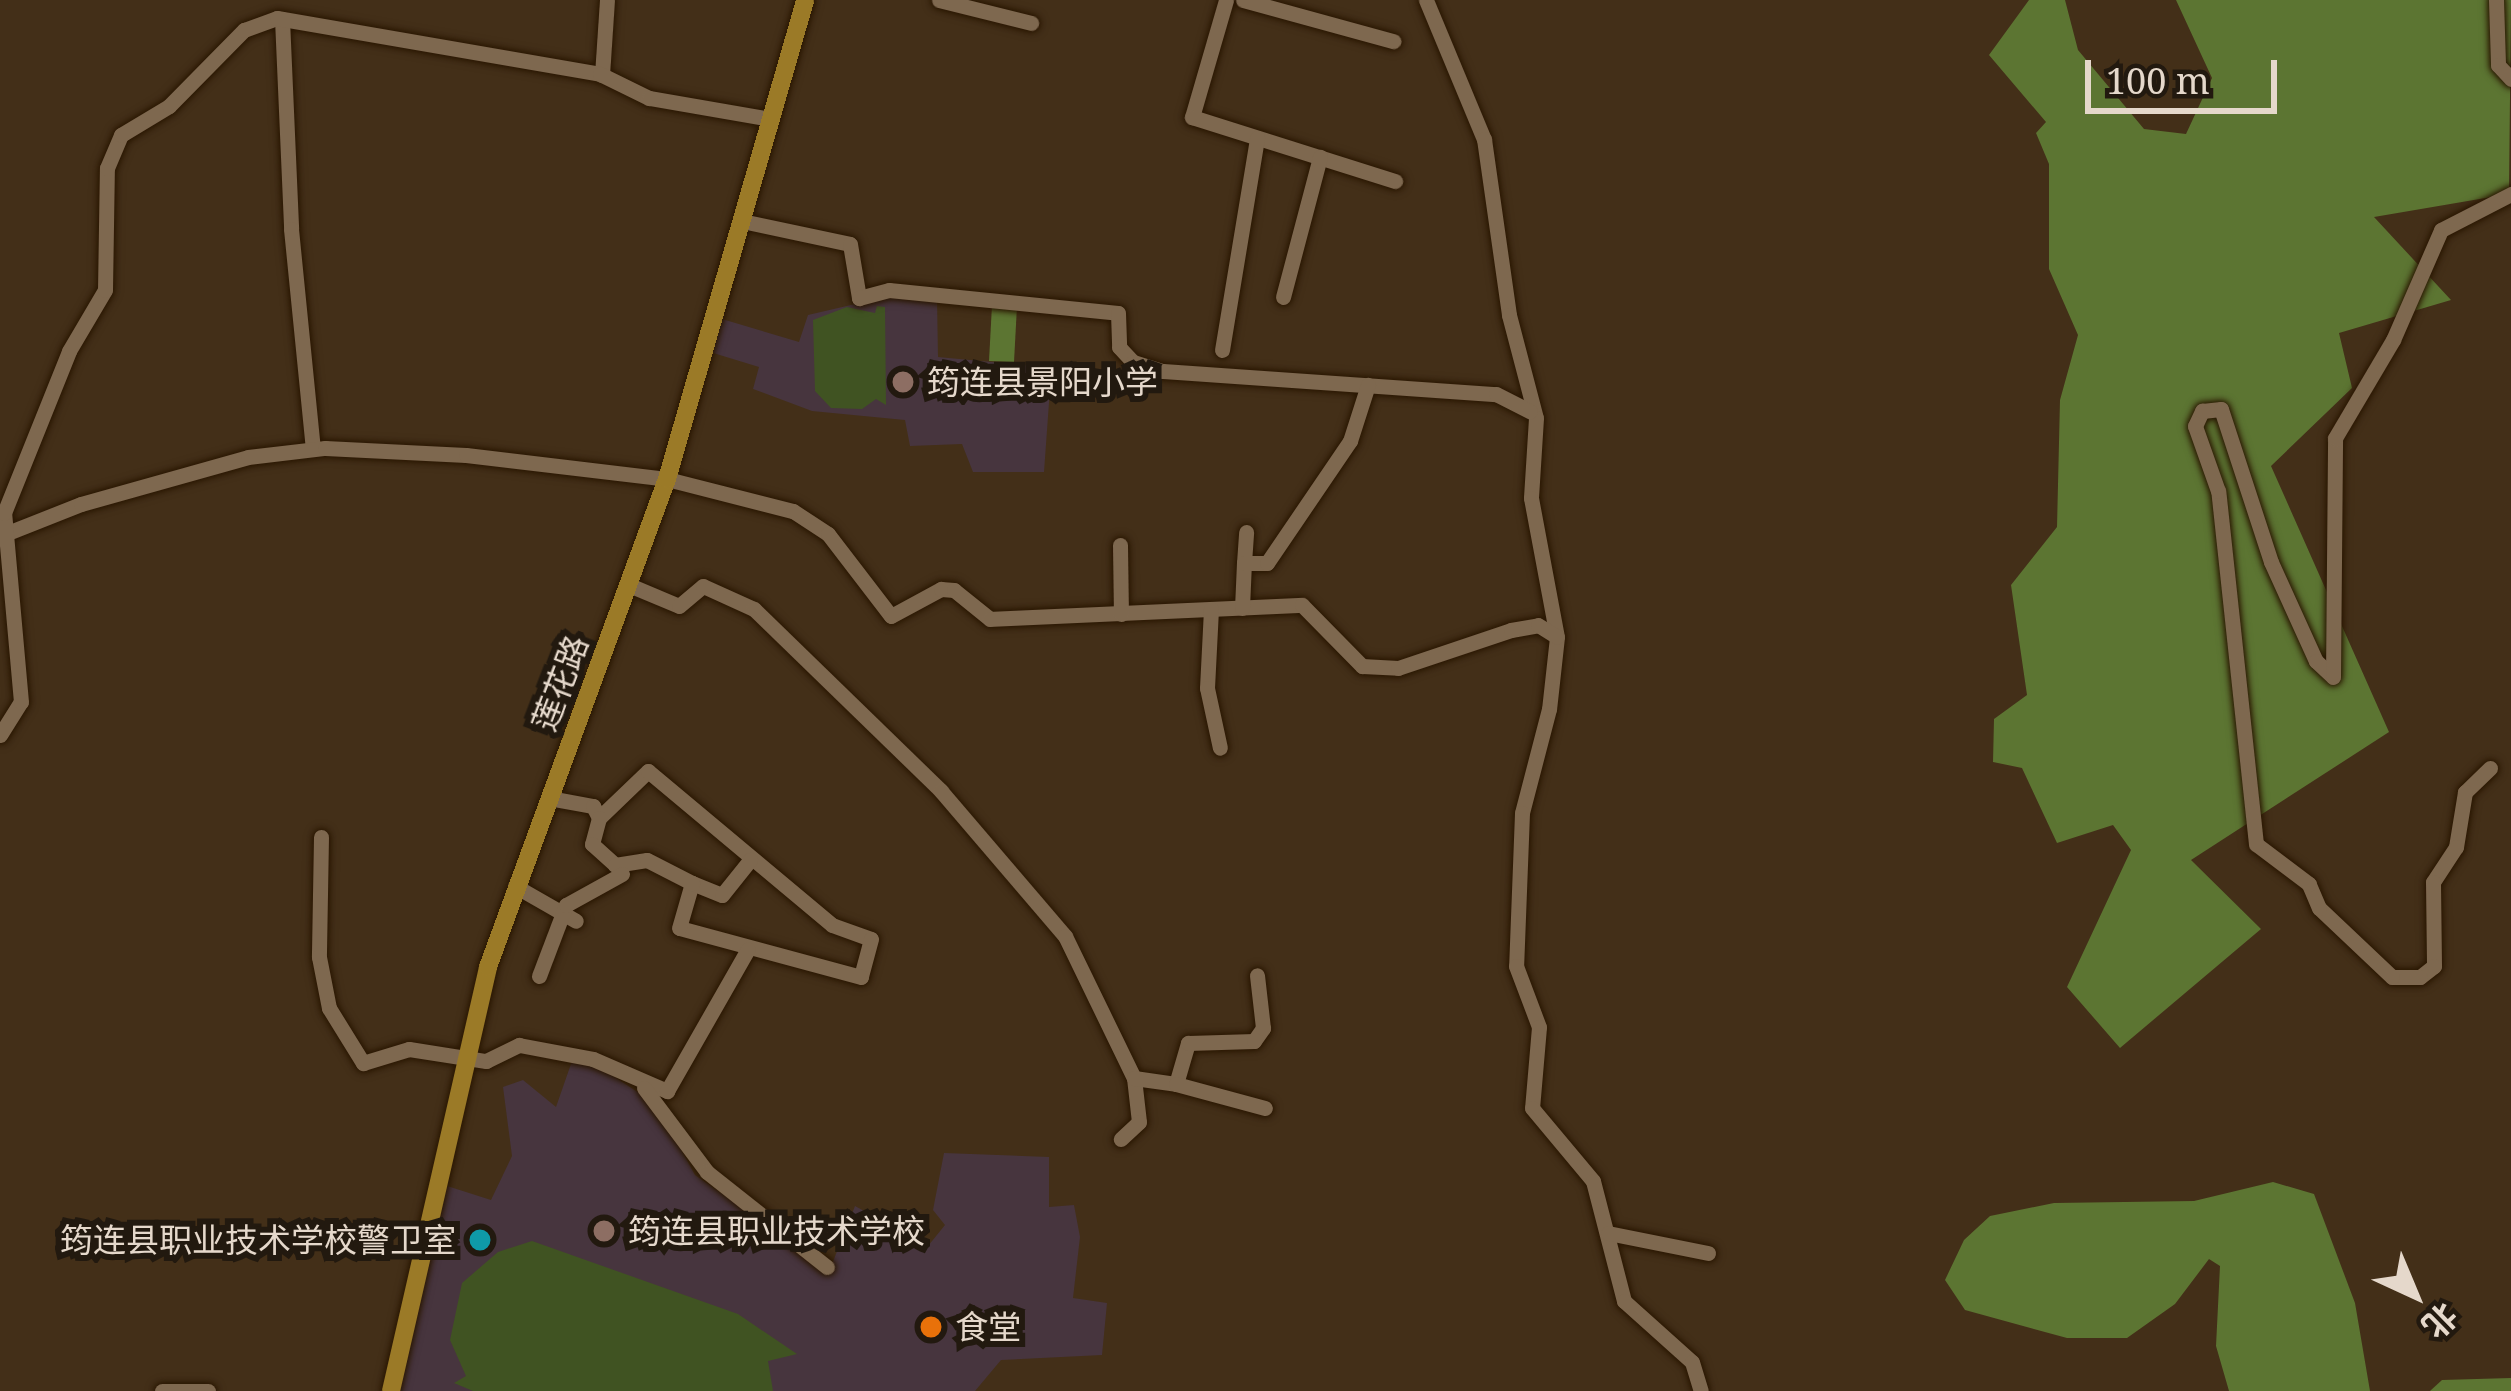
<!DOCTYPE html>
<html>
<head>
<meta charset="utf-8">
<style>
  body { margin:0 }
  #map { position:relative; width:2511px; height:1391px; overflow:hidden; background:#432f18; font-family:"Noto Serif","Noto Sans SC",serif }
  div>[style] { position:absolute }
  .education>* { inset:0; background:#47353e }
  .green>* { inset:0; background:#405322 }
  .forest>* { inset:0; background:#5c7532 }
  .roads { filter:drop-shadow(0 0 3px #291601) drop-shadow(0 0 3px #291601) }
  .minor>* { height:15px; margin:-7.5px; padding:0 7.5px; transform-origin:7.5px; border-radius:7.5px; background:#7e684f }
  .major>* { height:18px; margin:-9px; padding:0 9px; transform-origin:9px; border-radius:9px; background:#9b7a27 }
  .dots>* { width:33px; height:33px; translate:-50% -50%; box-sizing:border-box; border:6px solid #22190f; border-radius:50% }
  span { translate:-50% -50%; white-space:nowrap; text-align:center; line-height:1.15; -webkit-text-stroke:12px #22190f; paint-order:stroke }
  .poi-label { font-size:33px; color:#e5d8cb }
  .left { translate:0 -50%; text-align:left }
  .right { translate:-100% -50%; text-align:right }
  .street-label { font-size:33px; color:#e5d8cb }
  .north { position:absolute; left:2355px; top:1235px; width:120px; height:120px; -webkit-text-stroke:9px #22190f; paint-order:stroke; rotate:136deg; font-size:33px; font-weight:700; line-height:48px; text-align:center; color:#e5d8cb }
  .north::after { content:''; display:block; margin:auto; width:42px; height:54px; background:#e5d8cb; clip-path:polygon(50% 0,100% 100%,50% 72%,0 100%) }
  .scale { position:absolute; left:2085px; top:60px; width:192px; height:54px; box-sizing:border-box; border:6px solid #e5d8cb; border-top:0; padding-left:15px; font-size:36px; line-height:42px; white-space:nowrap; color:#e5d8cb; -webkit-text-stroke:9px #22190f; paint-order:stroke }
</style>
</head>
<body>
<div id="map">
  <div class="education">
    <i style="clip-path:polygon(898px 294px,937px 298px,938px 357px,1033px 366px,1051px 375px,1044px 472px,973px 472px,962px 444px,910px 446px,905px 420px,812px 411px,753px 389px,759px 367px,710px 352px,722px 319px,799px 342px,808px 315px)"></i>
    <i style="clip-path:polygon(572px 1061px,596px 1065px,656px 1104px,695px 1175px,830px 1269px,855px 1206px,928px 1246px,945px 1225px,933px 1210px,944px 1153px,1049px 1157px,1049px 1207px,1074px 1205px,1080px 1237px,1073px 1298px,1107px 1303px,1102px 1355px,1001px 1360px,975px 1391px,400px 1391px,444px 1185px,491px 1200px,512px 1156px,503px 1087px,523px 1080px,556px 1107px)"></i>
  </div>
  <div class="green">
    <i style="clip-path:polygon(877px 306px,885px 307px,886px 405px,876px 399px,862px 409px,831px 408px,815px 391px,813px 320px,847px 307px,875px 313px)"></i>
    <i style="clip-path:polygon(532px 1241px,738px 1314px,797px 1354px,768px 1361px,773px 1391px,473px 1391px,454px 1383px,466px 1376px,450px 1340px,462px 1283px,498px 1252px)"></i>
  </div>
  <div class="forest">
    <i style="clip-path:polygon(2029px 0,2065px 0,2078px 50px,2144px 129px,2186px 134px,2212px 78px,2176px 0,2511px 0,2509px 194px,2374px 217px,2451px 300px,2339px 333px,2352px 388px,2271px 466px,2389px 732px,2191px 860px,2261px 929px,2120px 1048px,2067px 987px,2131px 850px,2113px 825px,2057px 843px,2022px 768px,1993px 762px,1994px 719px,2027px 695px,2011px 585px,2057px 527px,2060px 400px,2078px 335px,2049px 269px,2049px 164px,2036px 133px,2046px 122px,1989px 55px)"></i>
    <i style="clip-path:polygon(992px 305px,1017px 306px,1014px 362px,989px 361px)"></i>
    <i style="clip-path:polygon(2273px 1182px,2314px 1194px,2355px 1303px,2370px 1391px,2229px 1391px,2216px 1346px,2220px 1266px,2209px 1259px,2175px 1304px,2127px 1338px,2067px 1338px,1965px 1310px,1945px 1280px,1964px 1240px,1990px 1216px,2054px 1203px,2194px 1201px)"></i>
    <i style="clip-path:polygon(2511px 1378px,2511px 1391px,2430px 1391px,2442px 1380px)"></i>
  </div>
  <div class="roads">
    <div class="minor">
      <i style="left:939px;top:0;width:95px;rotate:14deg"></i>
      <i style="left:1226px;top:0;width:122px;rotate:106.2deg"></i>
      <i style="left:1192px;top:117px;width:213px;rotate:17.5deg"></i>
      <i style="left:1243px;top:0;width:156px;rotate:15.3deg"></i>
      <i style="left:1426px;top:0;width:151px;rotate:67.4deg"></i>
      <i style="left:1484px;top:139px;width:178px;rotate:81.9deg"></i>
      <i style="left:1509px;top:315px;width:106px;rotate:75.3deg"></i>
      <i style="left:1536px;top:418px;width:80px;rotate:93.6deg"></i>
      <i style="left:1531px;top:498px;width:141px;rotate:79.4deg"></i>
      <i style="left:1557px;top:637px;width:72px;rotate:96.3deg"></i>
      <i style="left:1549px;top:709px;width:107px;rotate:104.6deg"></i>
      <i style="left:1522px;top:813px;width:153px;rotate:92.2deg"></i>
      <i style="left:1516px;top:966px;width:65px;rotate:69.3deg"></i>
      <i style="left:1539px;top:1027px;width:81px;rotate:94.9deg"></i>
      <i style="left:1532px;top:1108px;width:95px;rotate:50.1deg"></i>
      <i style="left:1593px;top:1181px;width:124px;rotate:75.5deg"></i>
      <i style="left:1624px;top:1301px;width:91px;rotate:41.9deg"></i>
      <i style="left:1692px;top:1362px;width:30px;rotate:73deg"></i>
      <i style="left:2496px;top:0;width:65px;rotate:88.2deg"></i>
      <i style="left:2498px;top:65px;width:19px;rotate:47deg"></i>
      <i style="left:282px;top:19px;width:210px;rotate:87.5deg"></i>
      <i style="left:291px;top:229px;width:221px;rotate:84.3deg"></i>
      <i style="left:602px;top:75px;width:75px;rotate:-86.2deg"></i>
      <i style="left:742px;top:221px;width:110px;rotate:12deg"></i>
      <i style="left:850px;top:244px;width:55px;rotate:80.5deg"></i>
      <i style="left:859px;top:298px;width:31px;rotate:-15deg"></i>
      <i style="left:889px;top:290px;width:230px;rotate:5.7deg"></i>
      <i style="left:1118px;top:313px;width:34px;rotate:88deg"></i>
      <i style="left:1119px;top:347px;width:21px;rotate:47deg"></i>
      <i style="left:1133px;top:362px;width:31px;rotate:17deg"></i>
      <i style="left:1163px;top:371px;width:334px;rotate:4deg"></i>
      <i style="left:1496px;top:394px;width:38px;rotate:27deg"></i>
      <i style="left:1283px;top:297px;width:145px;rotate:-75.2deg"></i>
      <i style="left:1222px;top:350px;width:215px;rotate:-80.6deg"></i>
      <i style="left:0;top:536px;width:87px;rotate:-21.6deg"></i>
      <i style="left:81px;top:504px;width:173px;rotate:-15.7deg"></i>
      <i style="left:248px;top:457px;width:78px;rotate:-6.7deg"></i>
      <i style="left:325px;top:448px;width:141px;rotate:2.8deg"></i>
      <i style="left:466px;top:455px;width:202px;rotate:6.8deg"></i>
      <i style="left:667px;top:479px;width:130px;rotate:14.3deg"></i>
      <i style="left:793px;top:511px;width:42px;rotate:33.3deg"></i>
      <i style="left:828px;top:534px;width:103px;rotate:52.5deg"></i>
      <i style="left:891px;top:616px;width:57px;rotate:-28.4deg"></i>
      <i style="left:941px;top:589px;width:13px;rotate:4deg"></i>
      <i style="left:954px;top:590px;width:46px;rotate:38.9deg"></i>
      <i style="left:990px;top:619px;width:312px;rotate:-2.6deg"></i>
      <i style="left:1302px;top:605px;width:86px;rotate:45.5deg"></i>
      <i style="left:1362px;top:666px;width:36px;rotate:3deg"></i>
      <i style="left:1398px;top:668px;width:119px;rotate:-18.6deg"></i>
      <i style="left:1511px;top:630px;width:27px;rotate:-10deg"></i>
      <i style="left:1538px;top:625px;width:22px;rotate:32deg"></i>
      <i style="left:1120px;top:545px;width:69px;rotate:89.2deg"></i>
      <i style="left:1244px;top:563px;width:31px;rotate:-86deg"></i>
      <i style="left:629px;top:585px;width:54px;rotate:22.8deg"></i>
      <i style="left:679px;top:606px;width:31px;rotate:-40deg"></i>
      <i style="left:703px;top:586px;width:56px;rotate:24.3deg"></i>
      <i style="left:754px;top:609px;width:261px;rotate:44.2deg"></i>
      <i style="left:941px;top:791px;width:191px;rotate:49.5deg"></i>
      <i style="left:1065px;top:936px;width:158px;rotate:64.1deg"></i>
      <i style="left:1134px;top:1078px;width:44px;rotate:83.5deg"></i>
      <i style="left:1139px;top:1122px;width:25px;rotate:137deg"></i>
      <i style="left:1242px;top:608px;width:45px;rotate:-87.5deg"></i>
      <i style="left:1244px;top:563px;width:23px"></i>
      <i style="left:1267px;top:563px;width:148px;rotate:-55.8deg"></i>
      <i style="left:1350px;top:441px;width:59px;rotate:-72.2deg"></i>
      <i style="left:1211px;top:609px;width:79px;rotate:92.9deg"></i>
      <i style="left:1207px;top:688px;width:61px;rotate:77.8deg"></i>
      <i style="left:0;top:735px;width:39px;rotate:-58deg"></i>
      <i style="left:21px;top:702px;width:190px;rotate:-95.1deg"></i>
      <i style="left:4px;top:513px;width:175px;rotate:-68.1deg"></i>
      <i style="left:69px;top:351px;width:71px;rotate:-59.5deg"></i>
      <i style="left:105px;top:290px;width:122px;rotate:-89.1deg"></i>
      <i style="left:107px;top:168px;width:36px;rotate:-67deg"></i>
      <i style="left:121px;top:135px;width:56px;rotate:-31.1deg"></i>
      <i style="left:169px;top:106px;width:107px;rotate:-45.4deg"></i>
      <i style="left:244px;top:30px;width:35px;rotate:-20deg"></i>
      <i style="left:277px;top:18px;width:328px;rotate:9.8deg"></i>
      <i style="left:600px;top:74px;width:55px;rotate:26.1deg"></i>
      <i style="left:649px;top:98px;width:124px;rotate:9.8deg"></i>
      <i style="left:2490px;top:768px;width:35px;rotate:136deg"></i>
      <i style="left:2465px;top:792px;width:56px;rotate:99.3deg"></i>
      <i style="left:2456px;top:847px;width:42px;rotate:123.3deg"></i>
      <i style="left:2433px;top:882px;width:84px;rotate:89.3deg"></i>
      <i style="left:2434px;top:966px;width:18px;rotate:142deg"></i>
      <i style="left:2420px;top:977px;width:28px;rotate:180deg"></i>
      <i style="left:2392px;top:977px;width:100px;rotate:-136.6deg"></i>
      <i style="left:2319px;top:908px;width:26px;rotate:-113deg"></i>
      <i style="left:2309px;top:884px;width:66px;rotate:-143deg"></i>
      <i style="left:2256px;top:844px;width:355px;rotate:-96.1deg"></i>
      <i style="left:2218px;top:491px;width:69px;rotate:-109.5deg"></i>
      <i style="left:2195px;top:426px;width:17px;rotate:-65deg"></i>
      <i style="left:2202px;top:411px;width:19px;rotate:-6deg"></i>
      <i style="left:2221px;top:409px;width:161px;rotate:71.9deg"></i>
      <i style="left:2271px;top:562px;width:109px;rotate:65.6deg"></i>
      <i style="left:2316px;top:661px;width:23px;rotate:43deg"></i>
      <i style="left:2333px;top:677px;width:239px;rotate:-89.5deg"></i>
      <i style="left:2335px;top:438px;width:114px;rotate:-59.4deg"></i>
      <i style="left:2393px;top:340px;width:120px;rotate:-66.4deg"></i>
      <i style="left:2441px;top:230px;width:79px;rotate:-27.2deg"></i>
      <i style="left:549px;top:798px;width:45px;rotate:10.3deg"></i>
      <i style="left:593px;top:806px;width:13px;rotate:63deg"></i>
      <i style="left:599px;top:818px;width:68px;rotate:-43.8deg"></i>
      <i style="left:648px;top:771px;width:240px;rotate:39.9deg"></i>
      <i style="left:832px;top:925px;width:41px;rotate:19.7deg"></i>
      <i style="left:871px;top:939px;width:39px;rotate:105deg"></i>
      <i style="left:861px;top:977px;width:188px;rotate:-164.9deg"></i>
      <i style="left:679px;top:928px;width:47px;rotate:-73.9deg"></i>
      <i style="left:692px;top:883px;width:32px;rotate:22deg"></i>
      <i style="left:722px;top:895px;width:45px;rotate:-51.3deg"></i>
      <i style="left:599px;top:818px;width:27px;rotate:105deg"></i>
      <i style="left:592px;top:844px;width:31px;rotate:42deg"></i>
      <i style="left:615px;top:865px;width:32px;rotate:-9deg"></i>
      <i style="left:647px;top:860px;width:51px;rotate:27.1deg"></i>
      <i style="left:321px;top:837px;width:120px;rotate:91deg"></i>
      <i style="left:319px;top:957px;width:52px;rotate:78.9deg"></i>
      <i style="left:329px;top:1008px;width:65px;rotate:58.3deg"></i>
      <i style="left:363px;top:1063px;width:48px;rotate:-16.9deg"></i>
      <i style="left:409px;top:1049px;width:78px;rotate:8.9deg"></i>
      <i style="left:486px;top:1061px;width:37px;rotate:-26deg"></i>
      <i style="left:519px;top:1045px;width:75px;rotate:10.7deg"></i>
      <i style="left:593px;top:1059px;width:81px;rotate:23.4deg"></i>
      <i style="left:667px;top:1091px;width:163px;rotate:-60.3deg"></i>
      <i style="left:515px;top:886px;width:70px;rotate:29.8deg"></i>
      <i style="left:539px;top:976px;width:76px;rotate:-69.2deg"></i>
      <i style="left:566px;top:905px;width:64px;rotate:-29deg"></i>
      <i style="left:1134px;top:1078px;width:42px;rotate:8.1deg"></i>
      <i style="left:1176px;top:1084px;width:43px;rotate:-73.7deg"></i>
      <i style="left:1188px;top:1043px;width:66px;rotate:-1.7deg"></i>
      <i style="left:1254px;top:1041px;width:16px;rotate:-55deg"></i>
      <i style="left:1263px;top:1028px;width:53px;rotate:-96.5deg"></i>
      <i style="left:1176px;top:1084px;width:92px;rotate:15.1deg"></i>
      <i style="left:644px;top:1088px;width:105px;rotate:53.1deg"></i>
      <i style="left:707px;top:1172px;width:153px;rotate:38.4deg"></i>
      <i style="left:1608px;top:1233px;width:102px;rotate:11.3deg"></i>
      <i style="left:162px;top:1391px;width:46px"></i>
    </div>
    <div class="major">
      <i style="left:391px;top:1391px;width:435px;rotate:-77.1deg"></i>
      <i style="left:488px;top:967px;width:520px;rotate:-69.86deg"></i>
      <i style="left:667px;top:479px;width:498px;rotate:-73.9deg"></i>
    </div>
  </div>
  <div class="dots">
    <i style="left:903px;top:382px;background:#8d6e63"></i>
    <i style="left:604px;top:1231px;background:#8d6e63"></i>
    <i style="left:480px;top:1240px;background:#0f9aa8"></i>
    <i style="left:931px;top:1327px;background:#e8710a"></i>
  </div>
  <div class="poi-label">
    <span class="left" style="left:927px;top:382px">筠连县景阳小学</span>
    <span class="left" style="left:628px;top:1231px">筠连县职业技术学校</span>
    <span class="right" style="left:456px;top:1240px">筠连县职业技术学校警卫室</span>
    <span class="left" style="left:955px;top:1327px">食堂</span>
  </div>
  <div class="street-label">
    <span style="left:560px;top:683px;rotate:-69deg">莲花路</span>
  </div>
  <div class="north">北</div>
  <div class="scale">100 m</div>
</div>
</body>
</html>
